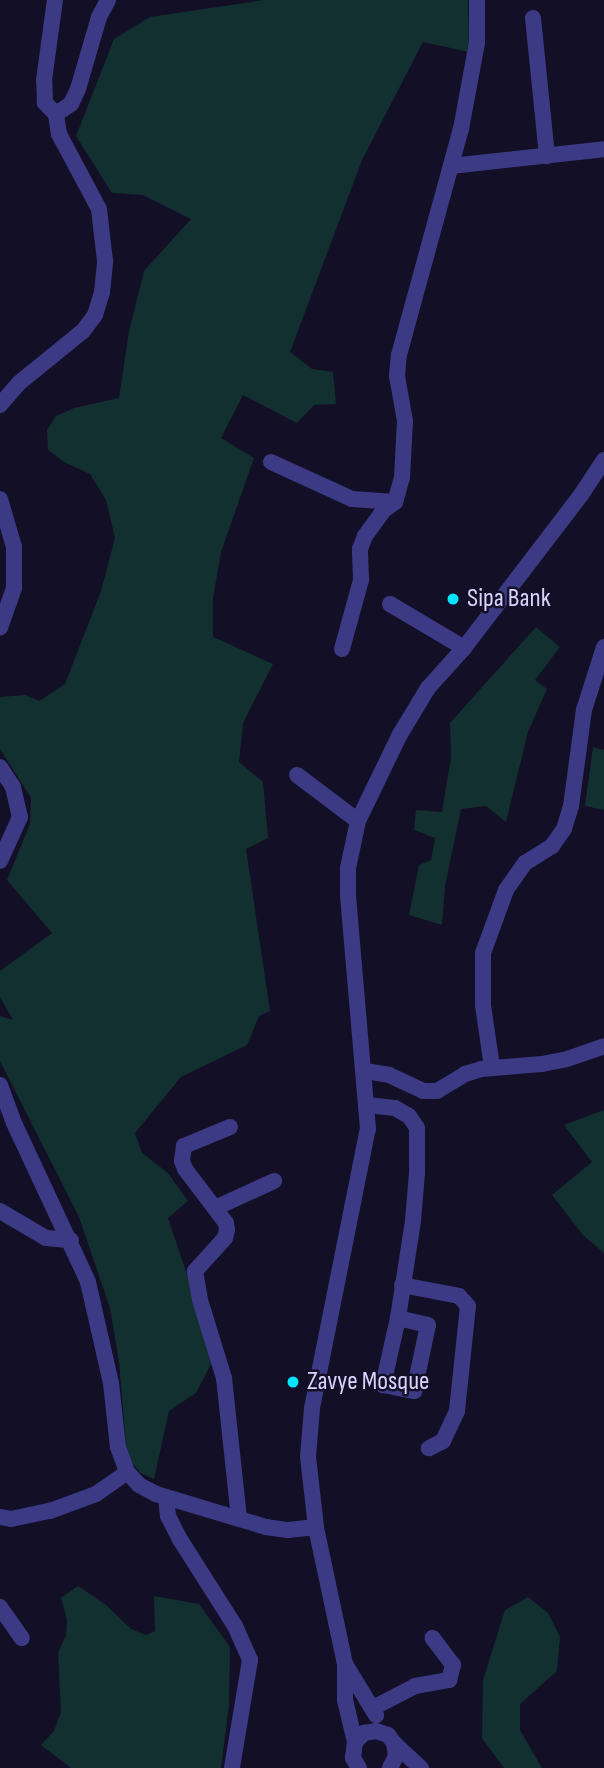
<!DOCTYPE html>
<html>
<head>
<meta charset="utf-8">
<style>
  body { margin:0 }
  #map { position:relative; width:604px; height:1768px; overflow:hidden; background:#130f26; font-family:"Sofia Sans Condensed",sans-serif }
  div>[style] { position:absolute }
  .green>* { inset:0; background:#12302f }
  .minor>* { height:16px; margin:-8px; padding:0 8px; transform-origin:8px; border-radius:8px; background:#3d3a85 }
  .dots>* { width:19px; height:19px; translate:-50% -50%; box-sizing:border-box; border:4px solid #130f26; border-radius:50% }
  span { translate:-50% -50%; white-space:nowrap; text-align:center; line-height:1.15; -webkit-text-stroke:5px #130f26; paint-order:stroke }
  .poi-label { font-size:26px; color:#d9d4ff }
  .left { translate:0 -50%; text-align:left }
</style>
</head>
<body>
<div id="map">
  <div class="green">
    <i style="clip-path:polygon(264px 0,468px 0,469px 52px,423px 42px,362px 160px,290px 352px,312px 369px,333px 372px,336px 404px,314px 405px,297px 423px,243px 395px,221px 438px,254px 458px,221px 552px,213px 598px,213px 637px,273px 664px,243px 723px,239px 762px,263px 782px,268px 838px,246px 849px,270px 1011px,259px 1016px,247px 1045px,181px 1077px,135px 1133px,142px 1153px,168px 1173px,188px 1201px,168px 1218px,198px 1307px,211px 1364px,196px 1393px,169px 1411px,154px 1479px,140px 1473px,127px 1456px,119px 1362px,110px 1308px,79px 1217px,0 1061px,0 1016px,13px 1020px,0 997px,0 971px,52px 933px,7px 880px,30px 824px,31px 798px,0 749px,0 697px,25px 695px,39px 701px,65px 684px,101px 591px,115px 538px,106px 500px,90px 474px,64px 462px,48px 450px,47px 430px,56px 416px,74px 408px,119px 398px,129px 331px,144px 271px,191px 219px,143px 195px,112px 193px,76px 136px,114px 39px,150px 17px)"></i>
    <i style="clip-path:polygon(536px 627px,560px 647px,535px 680px,547px 689px,528px 732px,506px 822px,486px 806px,461px 809px,445px 886px,442px 925px,409px 915px,419px 865px,431px 860px,435px 838px,414px 830px,416px 810px,442px 812px,451px 757px,450px 723px)"></i>
    <i style="clip-path:polygon(593px 747px,604px 750px,604px 810px,585px 806px)"></i>
    <i style="clip-path:polygon(604px 1110px,604px 1253px,583px 1235px,552px 1195px,592px 1162px,564px 1125px)"></i>
    <i style="clip-path:polygon(78px 1586px,106px 1605px,131px 1629px,146px 1635px,155px 1631px,154px 1596px,199px 1604px,230px 1647px,229px 1705px,221px 1768px,71px 1768px,41px 1745px,54px 1731px,61px 1712px,58px 1653px,66px 1635px,67px 1620px,61px 1598px)"></i>
    <i style="clip-path:polygon(528px 1597px,548px 1613px,560px 1637px,557px 1671px,520px 1704px,520px 1730px,542px 1768px,504px 1768px,482px 1738px,483px 1680px,505px 1610px)"></i>
  </div>
  <div class="minor">
    <i style="left:533px;top:18px;width:139px;rotate:84.2deg"></i>
    <i style="left:56px;top:114px;width:18px;rotate:-34deg"></i>
    <i style="left:71px;top:104px;width:17px;rotate:-65deg"></i>
    <i style="left:78px;top:89px;width:75px;rotate:-73.7deg"></i>
    <i style="left:99px;top:17px;width:19px;rotate:-62deg"></i>
    <i style="left:451px;top:166px;width:154px;rotate:-6.3deg"></i>
    <i style="left:0;top:405px;width:29px;rotate:-49deg"></i>
    <i style="left:19px;top:383px;width:82px;rotate:-39.1deg"></i>
    <i style="left:83px;top:331px;width:20px;rotate:-53deg"></i>
    <i style="left:95px;top:315px;width:24px;rotate:-73deg"></i>
    <i style="left:102px;top:292px;width:31px;rotate:-84deg"></i>
    <i style="left:105px;top:261px;width:52px;rotate:-96.6deg"></i>
    <i style="left:99px;top:209px;width:85px;rotate:-118.1deg"></i>
    <i style="left:59px;top:134px;width:20px;rotate:-99deg"></i>
    <i style="left:56px;top:114px;width:16px;rotate:-135deg"></i>
    <i style="left:45px;top:103px;width:23px;rotate:-92deg"></i>
    <i style="left:44px;top:80px;width:81px;rotate:-82.2deg"></i>
    <i style="left:271px;top:462px;width:89px;rotate:24.6deg"></i>
    <i style="left:352px;top:499px;width:43px;rotate:4deg"></i>
    <i style="left:0;top:499px;width:50px;rotate:73.7deg"></i>
    <i style="left:14px;top:547px;width:41px;rotate:90deg"></i>
    <i style="left:14px;top:588px;width:42px;rotate:109.3deg"></i>
    <i style="left:390px;top:604px;width:86px;rotate:30.7deg"></i>
    <i style="left:342px;top:649px;width:72px;rotate:-74.6deg"></i>
    <i style="left:361px;top:580px;width:31px;rotate:-92deg"></i>
    <i style="left:360px;top:549px;width:14px;rotate:-69deg"></i>
    <i style="left:365px;top:536px;width:32px;rotate:-54deg"></i>
    <i style="left:384px;top:510px;width:14px;rotate:-36deg"></i>
    <i style="left:395px;top:502px;width:25px;rotate:-74deg"></i>
    <i style="left:402px;top:478px;width:57px;rotate:-87deg"></i>
    <i style="left:405px;top:421px;width:46px;rotate:-100.1deg"></i>
    <i style="left:397px;top:376px;width:21px;rotate:-85deg"></i>
    <i style="left:399px;top:355px;width:234px;rotate:-74.7deg"></i>
    <i style="left:461px;top:129px;width:87px;rotate:-79.5deg"></i>
    <i style="left:477px;top:43px;width:43px;rotate:-90deg"></i>
    <i style="left:0;top:767px;width:24px;rotate:57deg"></i>
    <i style="left:13px;top:787px;width:31px;rotate:77deg"></i>
    <i style="left:20px;top:817px;width:48px;rotate:114.4deg"></i>
    <i style="left:297px;top:775px;width:76px;rotate:37deg"></i>
    <i style="left:492px;top:1067px;width:63px;rotate:-98.3deg"></i>
    <i style="left:483px;top:1005px;width:52px;rotate:-90deg"></i>
    <i style="left:483px;top:953px;width:67px;rotate:-69.9deg"></i>
    <i style="left:506px;top:890px;width:33px;rotate:-55deg"></i>
    <i style="left:525px;top:863px;width:32px;rotate:-32deg"></i>
    <i style="left:552px;top:846px;width:21px;rotate:-55deg"></i>
    <i style="left:564px;top:829px;width:24px;rotate:-73deg"></i>
    <i style="left:571px;top:806px;width:97px;rotate:-82.3deg"></i>
    <i style="left:584px;top:710px;width:66px;rotate:-72.4deg"></i>
    <i style="left:365px;top:1071px;width:24px;rotate:9deg"></i>
    <i style="left:389px;top:1075px;width:38px;rotate:25deg"></i>
    <i style="left:423px;top:1091px;width:14px"></i>
    <i style="left:437px;top:1091px;width:33px;rotate:-31deg"></i>
    <i style="left:465px;top:1074px;width:17px;rotate:-17deg"></i>
    <i style="left:481px;top:1069px;width:61px;rotate:-4.7deg"></i>
    <i style="left:542px;top:1064px;width:25px;rotate:-11deg"></i>
    <i style="left:567px;top:1059px;width:39px;rotate:-19deg"></i>
    <i style="left:0;top:1085px;width:40px;rotate:69.8deg"></i>
    <i style="left:14px;top:1123px;width:175px;rotate:65deg"></i>
    <i style="left:88px;top:1282px;width:104px;rotate:77.2deg"></i>
    <i style="left:111px;top:1383px;width:64px;rotate:83.8deg"></i>
    <i style="left:118px;top:1447px;width:27px;rotate:70deg"></i>
    <i style="left:127px;top:1472px;width:18px;rotate:47deg"></i>
    <i style="left:139px;top:1485px;width:19px;rotate:28deg"></i>
    <i style="left:156px;top:1494px;width:115px;rotate:16.7deg"></i>
    <i style="left:266px;top:1527px;width:22px;rotate:8deg"></i>
    <i style="left:288px;top:1530px;width:28px;rotate:-6deg"></i>
    <i style="left:367px;top:1105px;width:28px;rotate:6deg"></i>
    <i style="left:395px;top:1108px;width:16px;rotate:30deg"></i>
    <i style="left:409px;top:1116px;width:14px;rotate:56deg"></i>
    <i style="left:417px;top:1128px;width:45px;rotate:90deg"></i>
    <i style="left:417px;top:1173px;width:48px;rotate:94.8deg"></i>
    <i style="left:413px;top:1221px;width:98px;rotate:98.8deg"></i>
    <i style="left:398px;top:1318px;width:69px;rotate:102.6deg"></i>
    <i style="left:383px;top:1385px;width:32px;rotate:11deg"></i>
    <i style="left:414px;top:1391px;width:67px;rotate:-78deg"></i>
    <i style="left:428px;top:1325px;width:31px;rotate:-167deg"></i>
    <i style="left:230px;top:1127px;width:50px;rotate:157.6deg"></i>
    <i style="left:184px;top:1146px;width:15px;rotate:98deg"></i>
    <i style="left:182px;top:1161px;width:9px;rotate:69deg"></i>
    <i style="left:185px;top:1169px;width:68px;rotate:52.8deg"></i>
    <i style="left:226px;top:1223px;width:7px;rotate:82deg"></i>
    <i style="left:227px;top:1230px;width:8px;rotate:104deg"></i>
    <i style="left:225px;top:1238px;width:45px;rotate:132.3deg"></i>
    <i style="left:195px;top:1271px;width:29px;rotate:80deg"></i>
    <i style="left:200px;top:1300px;width:82px;rotate:72.9deg"></i>
    <i style="left:224px;top:1378px;width:141px;rotate:83.9deg"></i>
    <i style="left:215px;top:1208px;width:65px;rotate:-24.6deg"></i>
    <i style="left:0;top:1211px;width:53px;rotate:30.4deg"></i>
    <i style="left:46px;top:1238px;width:25px;rotate:5deg"></i>
    <i style="left:402px;top:1285px;width:58px;rotate:10.9deg"></i>
    <i style="left:459px;top:1296px;width:13px;rotate:48deg"></i>
    <i style="left:468px;top:1306px;width:106px;rotate:96deg"></i>
    <i style="left:457px;top:1411px;width:33px;rotate:115deg"></i>
    <i style="left:443px;top:1441px;width:16px;rotate:153deg"></i>
    <i style="left:166px;top:1497px;width:19px;rotate:84deg"></i>
    <i style="left:168px;top:1516px;width:28px;rotate:63deg"></i>
    <i style="left:181px;top:1541px;width:101px;rotate:57.6deg"></i>
    <i style="left:235px;top:1626px;width:37px;rotate:66deg"></i>
    <i style="left:250px;top:1660px;width:109px;rotate:99.5deg"></i>
    <i style="left:0;top:1517px;width:11px;rotate:10deg"></i>
    <i style="left:11px;top:1519px;width:40px;rotate:-12deg"></i>
    <i style="left:50px;top:1511px;width:49px;rotate:-20.3deg"></i>
    <i style="left:96px;top:1494px;width:38px;rotate:-35deg"></i>
    <i style="left:0;top:1607px;width:38px;rotate:55deg"></i>
    <i style="left:345px;top:1664px;width:60px;rotate:58.7deg"></i>
    <i style="left:373px;top:1708px;width:47px;rotate:-27.6deg"></i>
    <i style="left:415px;top:1686px;width:35px;rotate:-10deg"></i>
    <i style="left:449px;top:1680px;width:16px;rotate:-75deg"></i>
    <i style="left:453px;top:1665px;width:34px;rotate:-127deg"></i>
    <i style="left:355px;top:1742px;width:43px;rotate:-103.4deg"></i>
    <i style="left:345px;top:1700px;width:36px;rotate:-90deg"></i>
    <i style="left:345px;top:1664px;width:140px;rotate:-102deg"></i>
    <i style="left:316px;top:1527px;width:70px;rotate:-96.5deg"></i>
    <i style="left:308px;top:1457px;width:49px;rotate:-85.3deg"></i>
    <i style="left:312px;top:1408px;width:285px;rotate:-78.7deg"></i>
    <i style="left:368px;top:1129px;width:236px;rotate:-94.9deg"></i>
    <i style="left:348px;top:894px;width:26px;rotate:-90deg"></i>
    <i style="left:348px;top:868px;width:48px;rotate:-78deg"></i>
    <i style="left:358px;top:821px;width:94px;rotate:-64.2deg"></i>
    <i style="left:399px;top:736px;width:56px;rotate:-58.9deg"></i>
    <i style="left:428px;top:688px;width:54px;rotate:-48deg"></i>
    <i style="left:464px;top:648px;width:193px;rotate:-52.6deg"></i>
    <i style="left:581px;top:495px;width:42px;rotate:-56.7deg"></i>
    <i style="left:394px;top:1743px;width:37px;rotate:43deg"></i>
    <i style="left:359px;top:1768px;width:12px;rotate:-121deg"></i>
    <i style="left:353px;top:1758px;width:16px;rotate:-83deg"></i>
    <i style="left:355px;top:1742px;width:13px;rotate:-45deg"></i>
    <i style="left:364px;top:1733px;width:12px;rotate:-9deg"></i>
    <i style="left:376px;top:1731px;width:13px;rotate:18deg"></i>
    <i style="left:388px;top:1735px;width:10px;rotate:53deg"></i>
    <i style="left:394px;top:1743px;width:13px;rotate:81deg"></i>
    <i style="left:396px;top:1756px;width:13px;rotate:117deg"></i>
  </div>
  <div class="dots">
    <i style="left:453px;top:599px;background:#00e5ff"></i>
    <i style="left:293px;top:1382px;background:#00e5ff"></i>
  </div>
  <div class="poi-label">
    <span class="left" style="left:467px;top:599px">Sipa Bank</span>
    <span class="left" style="left:307px;top:1382px">Zavye Mosque</span>
  </div>
</div>
</body>
</html>
